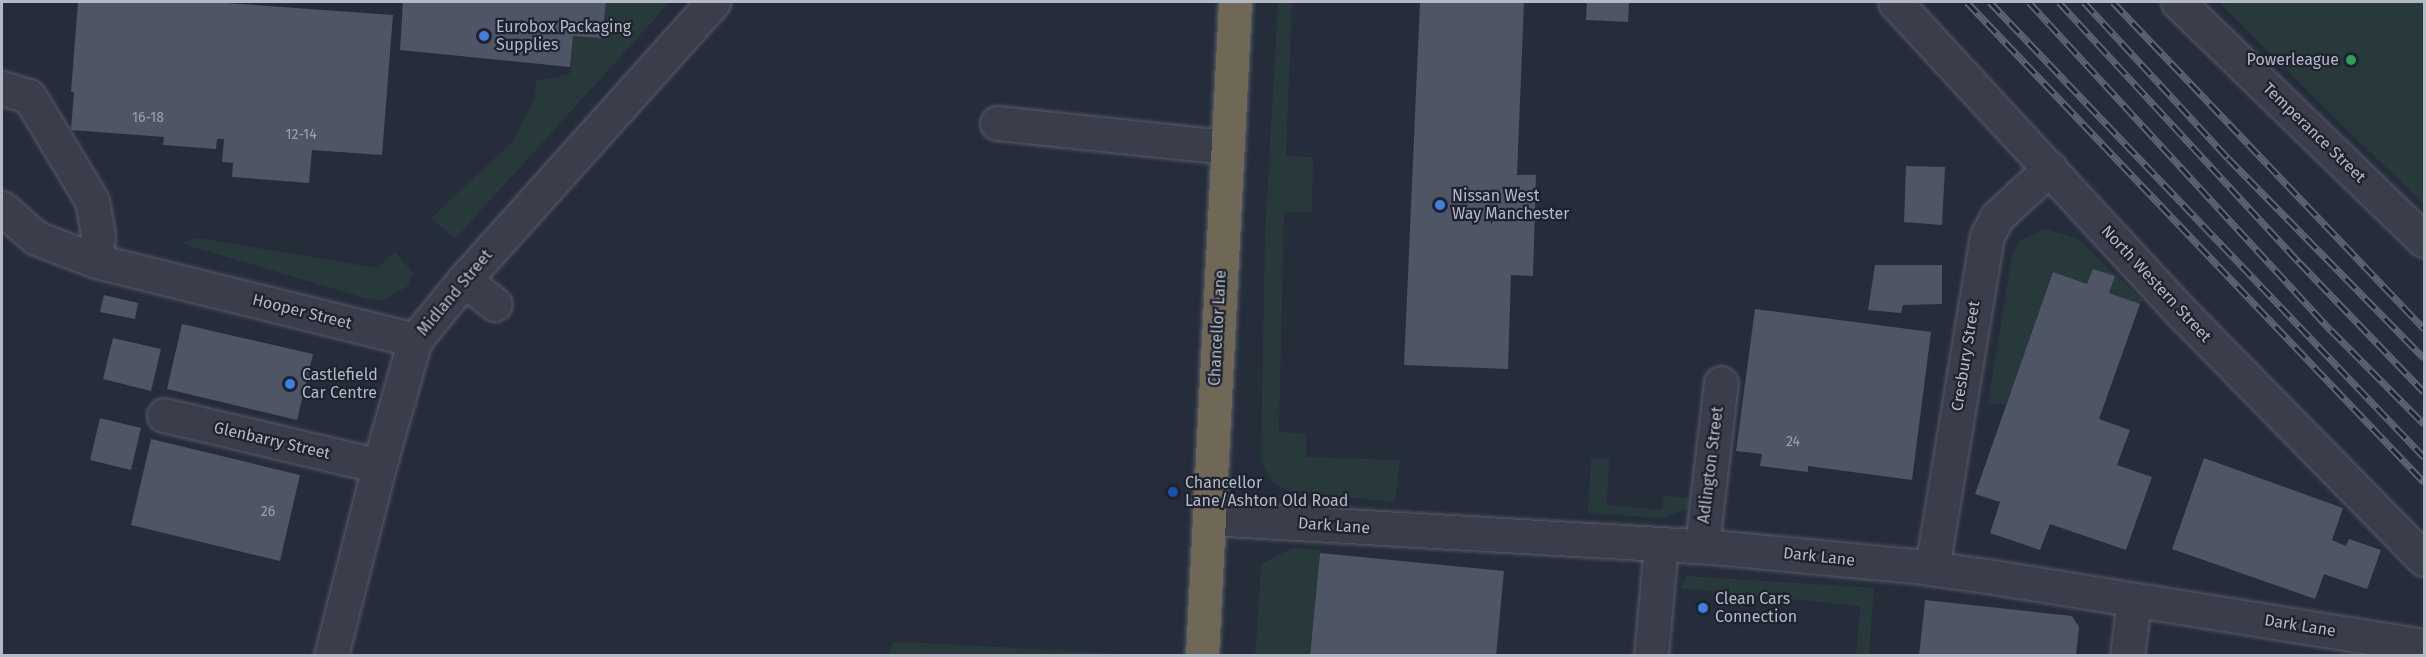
<!DOCTYPE html>
<html>
<head>
<meta charset="utf-8">
<style>
  body { margin:0 }
  #map { position:relative; width:2426px; height:657px; overflow:hidden; background:#252c3a; font-family:"Fira Sans",sans-serif }
  div>[style] { position:absolute }
  .green>* { inset:0; background:#28393c }
  .building>* { inset:0; background:#4e5665 }
  .roads { filter:drop-shadow(0 0 2px #575c68) drop-shadow(0 0 2px #575c68) }
  .minor>* { height:33px; margin:-16.5px; padding:0 16.5px; transform-origin:16.5px; border-radius:16.5px; background:#393e4a }
  .highway>* { height:33px; margin:-16.5px; padding:0 16.5px; transform-origin:16.5px; border-radius:16.5px; background:#6f6857 }
  .rail>* { height:7px; margin-top:-3.5px; transform-origin:0; background:repeating-linear-gradient(90deg,#1e232f 0 14px,#5b6271 0 28px); box-sizing:border-box; border-block:2px solid #5b6271 }
  .dots>* { width:16px; height:16px; translate:-50% -50%; box-sizing:border-box; border:3px solid #1e232f; border-radius:50% }
  span { translate:-50% -50%; white-space:nowrap; text-align:center; line-height:1.15; -webkit-text-stroke:4.5px #1e232f; paint-order:stroke }
  .number-label { font-size:14px; color:#9aa0ae }
  .number-label span { -webkit-text-stroke-width:0 }
  .poi-label { font-size:16px; color:#b4b9c6 }
  .left { translate:0 -50%; text-align:left }
  .right { translate:-100% -50%; text-align:right }
  .street-label { font-size:16px; color:#b4b9c6 }
  .frame { position:absolute; inset:0; border:3px solid #b4b9c6; pointer-events:none }
</style>
</head>
<body>
<div id="map">
  <div class="green">
    <i style="clip-path:polygon(606px 2px,670px 2px,455px 239px,431px 218px,512px 142px,535px 99px,536px 81px,570px 74px,573px 36px,602px 38px)"></i>
    <i style="clip-path:polygon(1278px 2px,1292px 2px,1286px 156px,1313px 157px,1312px 212px,1284px 212px,1279px 432px,1306px 434px,1306px 457px,1400px 460px,1395px 502px,1289px 491px,1273px 483px,1261px 462px,1265px 232px)"></i>
    <i style="clip-path:polygon(2219px 2px,2424px 2px,2424px 204px,2336px 119px)"></i>
    <i style="clip-path:polygon(2044px 229px,2077px 238px,2143px 301px,2140px 304px,2109px 293px,2115px 276px,2093px 269px,2087px 284px,2053px 272px,2006px 405px,1988px 403px,2012px 256px,2020px 241px)"></i>
    <i style="clip-path:polygon(198px 238px,377px 268px,395px 252px,413px 273px,408px 286px,383px 300px,368px 299px,180px 243px)"></i>
    <i style="clip-path:polygon(1591px 458px,1609px 459px,1607px 505px,1662px 510px,1664px 496px,1689px 498px,1689px 508px,1664px 518px,1588px 513px)"></i>
    <i style="clip-path:polygon(1292px 548px,1320px 550px,1310px 655px,1255px 656px,1261px 564px)"></i>
    <i style="clip-path:polygon(1687px 576px,1874px 588px,1869px 655px,1856px 655px,1860px 606px,1680px 588px)"></i>
    <i style="clip-path:polygon(893px 642px,924px 643px,1145px 655px,888px 655px)"></i>
  </div>
  <div class="building">
    <i style="clip-path:polygon(78px 2px,213px 2px,393px 15px,382px 155px,312px 150px,309px 183px,232px 177px,233px 163px,222px 162px,224px 139px,217px 139px,216px 149px,163px 145px,164px 137px,71px 130px,74px 92px,71px 92px)"></i>
    <i style="clip-path:polygon(403px 2px,606px 2px,602px 38px,573px 36px,570px 67px,400px 50px)"></i>
    <i style="clip-path:polygon(1420px 2px,1524px 2px,1517px 175px,1536px 175px,1533px 276px,1511px 275px,1508px 369px,1404px 365px)"></i>
    <i style="clip-path:polygon(1587px 2px,1629px 2px,1628px 22px,1586px 20px)"></i>
    <i style="clip-path:polygon(1906px 166px,1945px 167px,1942px 225px,1904px 222px)"></i>
    <i style="clip-path:polygon(1875px 265px,1942px 265px,1942px 304px,1903px 305px,1901px 313px,1868px 310px)"></i>
    <i style="clip-path:polygon(2093px 269px,2115px 276px,2109px 293px,2140px 304px,2099px 419px,2130px 430px,2117px 465px,2152px 477px,2126px 550px,2050px 524px,2040px 550px,1990px 533px,2000px 502px,1975px 494px,2053px 272px,2087px 284px)"></i>
    <i style="clip-path:polygon(104px 295px,138px 303px,135px 319px,100px 312px)"></i>
    <i style="clip-path:polygon(1755px 309px,1931px 332px,1912px 480px,1808px 466px,1808px 472px,1760px 466px,1762px 454px,1736px 451px)"></i>
    <i style="clip-path:polygon(182px 324px,313px 354px,297px 420px,167px 389px)"></i>
    <i style="clip-path:polygon(113px 338px,161px 349px,151px 391px,103px 379px)"></i>
    <i style="clip-path:polygon(100px 418px,141px 428px,131px 470px,90px 460px)"></i>
    <i style="clip-path:polygon(151px 439px,300px 475px,280px 561px,131px 525px)"></i>
    <i style="clip-path:polygon(2204px 458px,2343px 508px,2332px 540px,2346px 546px,2349px 539px,2381px 550px,2367px 589px,2324px 574px,2315px 599px,2172px 549px)"></i>
    <i style="clip-path:polygon(1320px 553px,1504px 571px,1496px 656px,1310px 656px)"></i>
    <i style="clip-path:polygon(1925px 600px,2072px 616px,2079px 627px,2076px 656px,1919px 656px)"></i>
  </div>
  <div class="roads">
    <div class="minor">
      <i style="left:1895px;top:2px;width:430px;rotate:47.3deg"></i>
      <i style="left:2187px;top:318px;width:338px;rotate:45.5deg"></i>
      <i style="left:2178px;top:2px;width:342px;rotate:44.1deg"></i>
      <i style="left:2px;top:88px;width:28px;rotate:17deg"></i>
      <i style="left:29px;top:96px;width:122px;rotate:59deg"></i>
      <i style="left:92px;top:201px;width:36px;rotate:80deg"></i>
      <i style="left:98px;top:236px;width:25px;rotate:95deg"></i>
      <i style="left:997px;top:123px;width:231px;rotate:6deg"></i>
      <i style="left:2px;top:208px;width:45px;rotate:41.4deg"></i>
      <i style="left:36px;top:238px;width:64px;rotate:21deg"></i>
      <i style="left:96px;top:261px;width:329px;rotate:13.9deg"></i>
      <i style="left:464px;top:280px;width:39px;rotate:38deg"></i>
      <i style="left:164px;top:415px;width:221px;rotate:13.3deg"></i>
      <i style="left:1209px;top:518px;width:494px;rotate:3.3deg"></i>
      <i style="left:1702px;top:546px;width:213px;rotate:5.4deg"></i>
      <i style="left:1914px;top:566px;width:74px;rotate:7.8deg"></i>
      <i style="left:1987px;top:576px;width:443px;rotate:9.1deg"></i>
      <i style="left:1702px;top:546px;width:164px;rotate:-83.4deg"></i>
      <i style="left:1932px;top:568px;width:337px;rotate:-80.6deg"></i>
      <i style="left:1987px;top:236px;width:21px;rotate:-62deg"></i>
      <i style="left:1997px;top:217px;width:72px;rotate:-42.8deg"></i>
      <i style="left:331px;top:656px;width:196px;rotate:-75.8deg"></i>
      <i style="left:379px;top:466px;width:131px;rotate:-74.1deg"></i>
      <i style="left:415px;top:340px;width:77px;rotate:-50.8deg"></i>
      <i style="left:464px;top:280px;width:373px;rotate:-48.1deg"></i>
      <i style="left:1651px;top:656px;width:111px;rotate:-84.9deg"></i>
      <i style="left:2127px;top:656px;width:56px;rotate:-82.9deg"></i>
    </div>
    <div class="highway">
      <i style="left:1202px;top:656px;width:655px;rotate:-87.11deg"></i>
    </div>
  </div>
  <div class="rail">
    <i style="left:1967px;top:2px;width:663px;rotate:46.41deg"></i>
    <i style="left:1990px;top:2px;width:629px;rotate:46.35deg"></i>
    <i style="left:2029px;top:2px;width:446px;rotate:47.4deg"></i>
    <i style="left:2331px;top:330px;width:132px;rotate:45.3deg"></i>
    <i style="left:2059px;top:2px;width:354px;rotate:47.3deg"></i>
    <i style="left:2299px;top:262px;width:180px;rotate:46.1deg"></i>
    <i style="left:2084px;top:2px;width:212px;rotate:47.3deg"></i>
    <i style="left:2228px;top:158px;width:280px;rotate:45.6deg"></i>
    <i style="left:2113px;top:2px;width:451px;rotate:46.4deg"></i>
  </div>
  <div class="dots">
    <i style="left:484px;top:36px;background:#3f7fe0"></i>
    <i style="left:2351px;top:60px;background:#2e9e5b"></i>
    <i style="left:1440px;top:205px;background:#3f7fe0"></i>
    <i style="left:290px;top:384px;background:#3f7fe0"></i>
    <i style="left:1173px;top:492px;background:#1a4fb4"></i>
    <i style="left:1703px;top:608px;background:#3f7fe0"></i>
  </div>
  <div class="number-label">
    <span style="left:148px;top:118px">16-18</span>
    <span style="left:301px;top:135px">12-14</span>
    <span style="left:1793px;top:442px">24</span>
    <span style="left:268px;top:512px">26</span>
  </div>
  <div class="poi-label">
    <span class="left" style="left:496px;top:36px">Eurobox Packaging<br>Supplies</span>
    <span class="right" style="left:2339px;top:60px">Powerleague</span>
    <span class="left" style="left:1452px;top:205px">Nissan West<br>Way Manchester</span>
    <span class="left" style="left:302px;top:384px">Castlefield<br>Car Centre</span>
    <span class="left" style="left:1185px;top:492px">Chancellor<br>Lane/Ashton Old Road</span>
    <span class="left" style="left:1715px;top:608px">Clean Cars<br>Connection</span>
  </div>
  <div class="street-label">
    <span style="left:2314px;top:133px;rotate:44deg">Temperance Street</span>
    <span style="left:2156px;top:284px;rotate:47deg">North Western Street</span>
    <span style="left:455px;top:293px;rotate:-50deg">Midland Street</span>
    <span style="left:302px;top:312px;rotate:14deg">Hooper Street</span>
    <span style="left:1218px;top:328px;rotate:-87deg">Chancellor Lane</span>
    <span style="left:1966px;top:356px;rotate:-81deg">Cresbury Street</span>
    <span style="left:272px;top:441px;rotate:13deg">Glenbarry Street</span>
    <span style="left:1711px;top:465px;rotate:-83deg">Adlington Street</span>
    <span style="left:1334px;top:526px;rotate:4deg">Dark Lane</span>
    <span style="left:1819px;top:557px;rotate:6deg">Dark Lane</span>
    <span style="left:2300px;top:626px;rotate:9deg">Dark Lane</span>
  </div>
  <div class="frame"></div>
</div>
</body>
</html>
